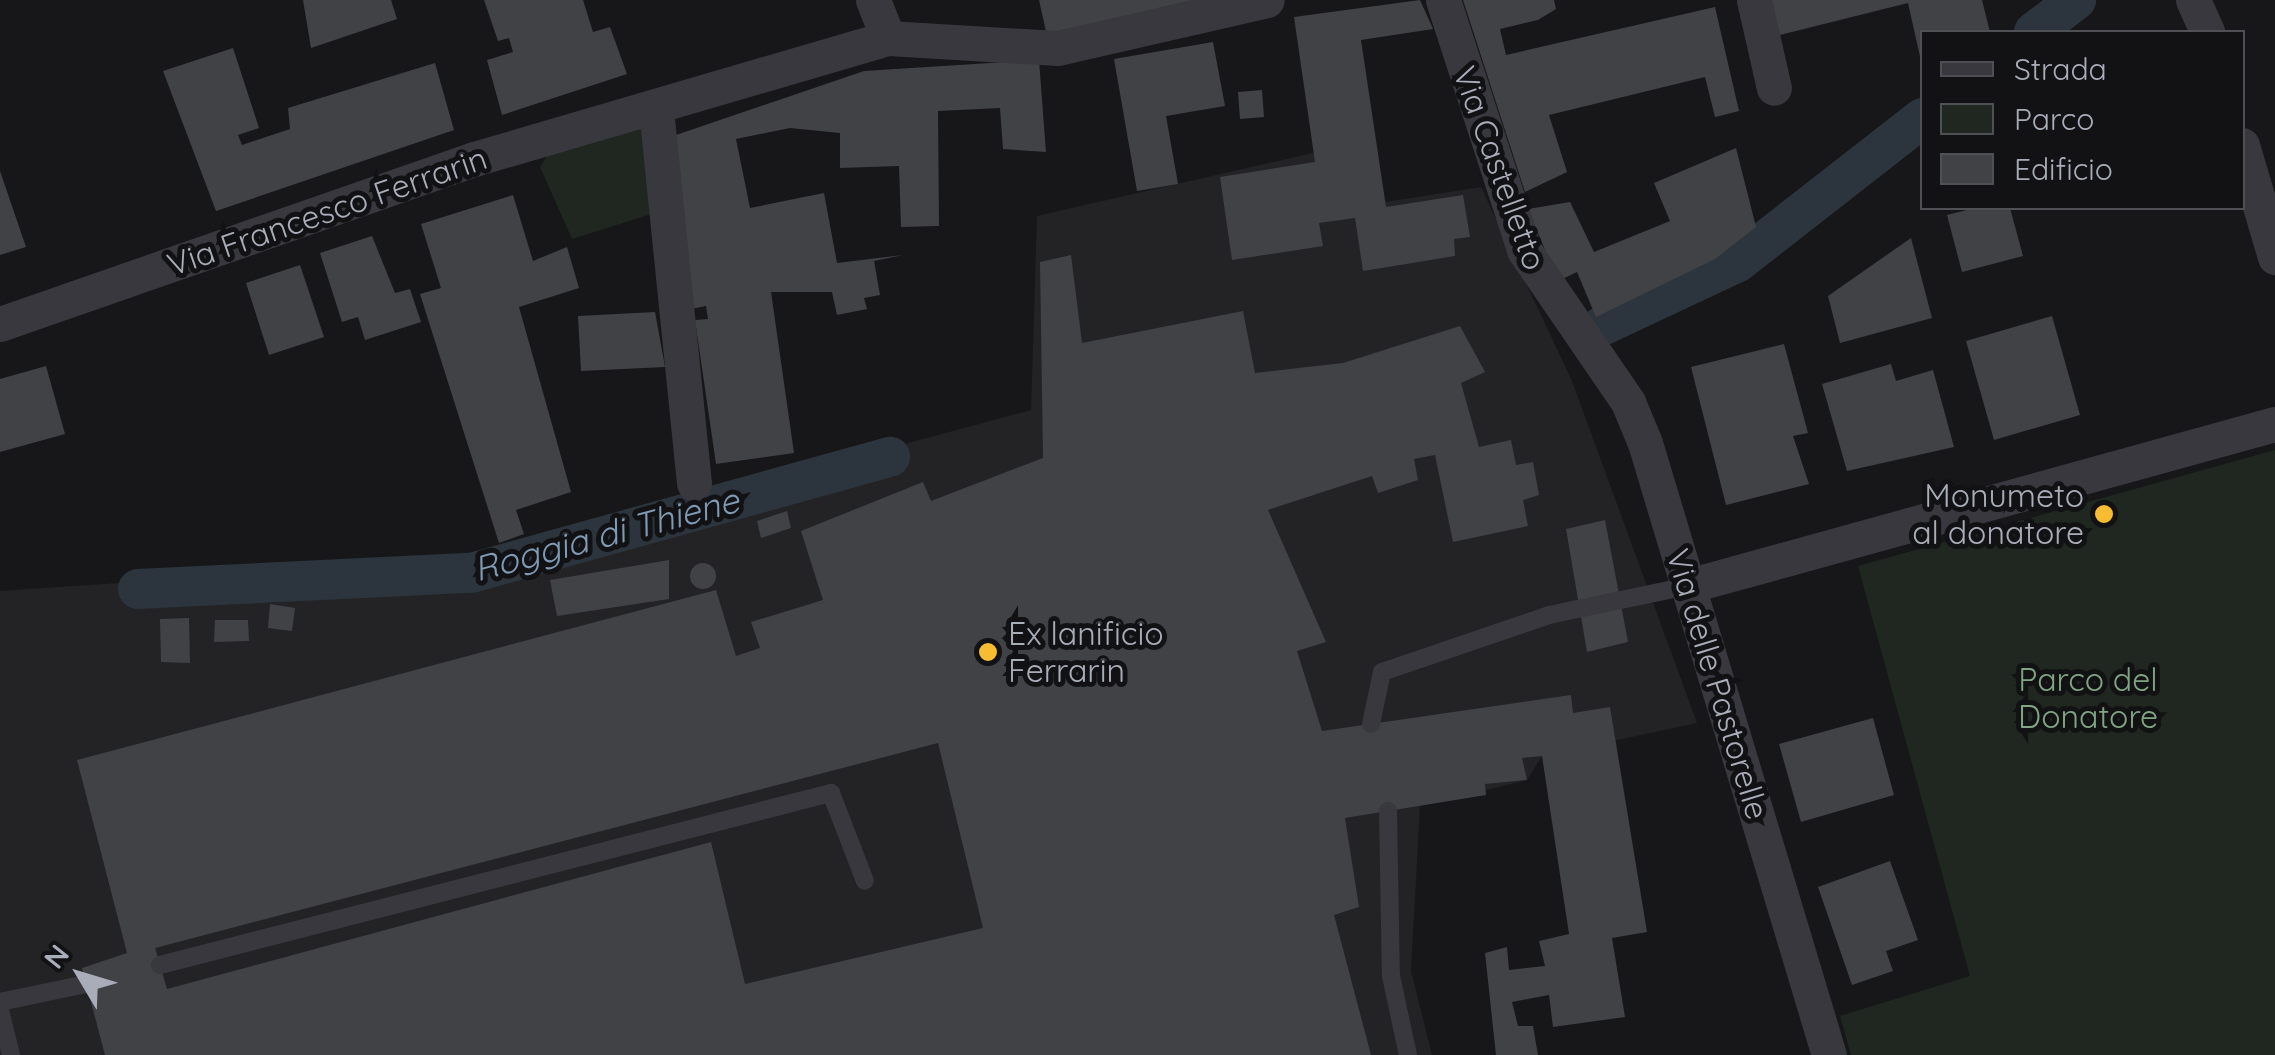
<!DOCTYPE html>
<html>
<head>
<meta charset="utf-8">
<style>
  body { margin:0 }
  #map { position:relative; width:2275px; height:1055px; overflow:hidden; background:#171719; font-family:Quicksand,sans-serif }
  div>[style] { position:absolute }
  .built>* { inset:0; background:#232326 }
  .green>* { inset:0; background:#1f2720 }
  .canal>* { height:40px; margin:-20px; padding:0 20px; transform-origin:20px; border-radius:20px; background:#2c353d }
  .building>* { inset:0; background:#414246 }
  .round { border-radius:50% }
  .lane>* { height:18px; margin:-9px; padding:0 9px; transform-origin:9px; border-radius:9px; background:#38383e }
  .street>* { height:35px; margin:-17.5px; padding:0 17.5px; transform-origin:17.5px; border-radius:17.5px; background:#38383e }
  .dots>* { width:28px; height:28px; translate:-50% -50%; box-sizing:border-box; border:5px solid #121214; border-radius:50% }
  span { translate:-50% -50%; white-space:nowrap; text-align:center; line-height:1.15; -webkit-text-stroke:10px #121214; paint-order:stroke }
  .street-label { font-size:32px; color:#a9adb9 }
  .poi-label { font-size:32px; color:#a9adb9 }
  .right { translate:-100% -50%; text-align:right }
  .left { translate:0 -50%; text-align:left }
  .park-label { font-size:32px; color:#7fa583 }
  .water-label { font-size:35px; color:#7f9ab5; font-style:italic }
  .legend { position:absolute; left:1920px; top:30px; width:325px; height:180px; box-sizing:border-box; background:#121214; border:2px solid #4e5056; margin:0; padding:12px 18px; list-style:none; font-size:30px; color:#a9adb9 }
  .legend li { display:flex; align-items:center; gap:20px; height:50px }
  .legend b { width:50px; border:2px solid #4e5056 }
  .north { position:absolute; left:30px; top:925px; width:100px; height:100px; -webkit-text-stroke:8px #121214; paint-order:stroke; rotate:308deg; font-size:28px; font-weight:700; line-height:40px; text-align:center; color:#a9adb9 }
  .north::after { content:''; display:block; margin:auto; width:35px; height:45px; background:#a9adb9; clip-path:polygon(50% 0,100% 100%,50% 72%,0 100%) }
</style>
</head>
<body>
<div id="map">
  <div class="built">
    <i style="clip-path:polygon(1330px 149px,1341px 209px,1481px 187px,1572px 381px,1697px 723px,1542px 756px,1527px 780px,1420px 806px,1411px 971px,1432px 1055px,0 1055px,0 591px,477px 559px,1031px 410px,1037px 216px)"></i>
  </div>
  <div class="green">
    <i style="clip-path:polygon(642px 127px,658px 212px,572px 239px,540px 167px,548px 154px)"></i>
    <i style="clip-path:polygon(2275px 450px,2275px 1055px,1851px 1055px,1840px 1016px,1970px 976px,1858px 566px)"></i>
  </div>
  <div class="canal">
    <i style="left:2034px;top:32px;width:53px;rotate:-37.3deg"></i>
    <i style="left:1602px;top:326px;width:150px;rotate:-25.2deg"></i>
    <i style="left:1738px;top:262px;width:234px;rotate:-38deg"></i>
    <i style="left:138px;top:589px;width:333px;rotate:-2.8deg"></i>
    <i style="left:471px;top:573px;width:435px;rotate:-15.5deg"></i>
  </div>
  <div class="building">
    <i style="clip-path:polygon(303px 0,391px 0,397px 19px,311px 48px)"></i>
    <i style="clip-path:polygon(484px 0,583px 0,593px 32px,610px 27px,627px 74px,502px 115px,487px 60px,513px 52px,509px 38px,498px 41px)"></i>
    <i style="clip-path:polygon(1039px 0,1217px 0,1047px 36px)"></i>
    <i style="clip-path:polygon(1420px 0,1433px 29px,1361px 40px,1386px 207px,1463px 195px,1470px 237px,1454px 239px,1455px 256px,1363px 271px,1355px 218px,1319px 223px,1323px 246px,1232px 260px,1220px 177px,1315px 162px,1294px 17px)"></i>
    <i style="clip-path:polygon(1463px 0,1554px 0,1556px 9px,1538px 20px,1500px 29px,1506px 55px,1715px 7px,1739px 111px,1715px 117px,1705px 77px,1549px 115px,1567px 172px,1525px 192px)"></i>
    <i style="clip-path:polygon(1767px 0,1982px 0,1990px 32px,1922px 32px,1921px 61px,1908px 3px,1776px 36px)"></i>
    <i style="clip-path:polygon(1213px 42px,1225px 106px,1166px 116px,1178px 184px,1137px 191px,1114px 59px)"></i>
    <i style="clip-path:polygon(233px 48px,259px 128px,238px 135px,242px 145px,290px 129px,288px 108px,435px 63px,454px 130px,216px 211px,163px 71px)"></i>
    <i style="clip-path:polygon(1039px 60px,1046px 152px,1003px 149px,1000px 108px,938px 111px,939px 226px,901px 227px,899px 166px,840px 168px,840px 133px,790px 128px,736px 139px,750px 208px,824px 193px,837px 263px,903px 255px,874px 261px,880px 295px,864px 298px,867px 309px,837px 315px,832px 292px,771px 292px,794px 453px,716px 464px,695px 320px,708px 319px,706px 306px,691px 309px,676px 135px,864px 71px)"></i>
    <i style="clip-path:polygon(1262px 90px,1264px 117px,1240px 119px,1238px 92px)"></i>
    <i style="clip-path:polygon(1736px 148px,1756px 227px,1715px 259px,1596px 317px,1577px 272px,1558px 281px,1528px 209px,1570px 202px,1594px 252px,1670px 221px,1654px 183px)"></i>
    <i style="clip-path:polygon(0 171px,26px 247px,0 255px)"></i>
    <i style="clip-path:polygon(513px 195px,533px 261px,567px 247px,579px 288px,519px 307px,571px 492px,516px 510px,524px 534px,499px 543px,420px 294px,441px 288px,421px 224px)"></i>
    <i style="clip-path:polygon(1975px 208px,2010px 208px,2023px 256px,1962px 272px,1947px 215px)"></i>
    <i style="clip-path:polygon(372px 236px,395px 293px,410px 289px,421px 322px,365px 340px,358px 317px,342px 322px,320px 253px)"></i>
    <i style="clip-path:polygon(1911px 238px,1932px 318px,1840px 343px,1828px 296px)"></i>
    <i style="clip-path:polygon(evenodd,1071px 255px,1082px 343px,1243px 311px,1255px 373px,1343px 363px,1460px 326px,1485px 372px,1461px 383px,1479px 447px,1511px 440px,1516px 465px,1533px 462px,1539px 495px,1523px 500px,1528px 526px,1453px 542px,1435px 455px,1414px 459px,1418px 480px,1378px 493px,1372px 476px,1268px 510px,1326px 642px,1297px 651px,1322px 731px,1571px 695px,1573px 713px,1610px 707px,1647px 932px,1612px 938px,1625px 1017px,1553px 1027px,1549px 995px,1512px 1002px,1518px 1026px,1533px 1026px,1538px 1055px,1496px 1055px,1485px 953px,1507px 947px,1509px 970px,1545px 966px,1539px 941px,1569px 934px,1542px 756px,1522px 758px,1527px 780px,1485px 784px,1486px 795px,1345px 818px,1359px 907px,1334px 915px,1371px 1055px,105px 1055px,82px 968px,127px 953px,77px 760px,716px 590px,736px 656px,760px 648px,751px 622px,823px 600px,801px 531px,923px 482px,931px 501px,1043px 458px,1040px 262px,1071px 255px,938px 743px,983px 928px,745px 984px,711px 842px,167px 989px,155px 948px,938px 743px)"></i>
    <i style="clip-path:polygon(300px 265px,324px 337px,269px 355px,246px 283px)"></i>
    <i style="clip-path:polygon(655px 312px,665px 367px,581px 371px,578px 316px)"></i>
    <i style="clip-path:polygon(2052px 316px,2080px 415px,1994px 440px,1966px 341px)"></i>
    <i style="clip-path:polygon(1784px 344px,1808px 433px,1793px 436px,1809px 484px,1726px 505px,1691px 367px)"></i>
    <i style="clip-path:polygon(1891px 364px,1896px 381px,1933px 370px,1954px 447px,1847px 471px,1822px 384px)"></i>
    <i style="clip-path:polygon(46px 366px,65px 434px,0 452px,0 379px)"></i>
    <i style="clip-path:polygon(787px 511px,791px 528px,761px 538px,757px 521px)"></i>
    <i style="clip-path:polygon(1605px 520px,1628px 642px,1587px 652px,1566px 529px)"></i>
    <i style="clip-path:polygon(669px 560px,669px 599px,557px 616px,550px 580px)"></i>
    <i class="round" style="left:690px;top:563px;width:26px;height:26px"></i>
    <i style="clip-path:polygon(270px 604px,295px 608px,292px 631px,268px 628px)"></i>
    <i style="clip-path:polygon(189px 618px,190px 663px,161px 662px,160px 619px)"></i>
    <i style="clip-path:polygon(215px 620px,248px 620px,249px 641px,214px 642px)"></i>
    <i style="clip-path:polygon(1873px 718px,1894px 795px,1801px 822px,1779px 744px)"></i>
    <i style="clip-path:polygon(1890px 861px,1918px 940px,1886px 951px,1893px 971px,1852px 985px,1818px 887px)"></i>
  </div>
  <div class="lane">
    <i style="left:1371px;top:724px;width:53px;rotate:-78.1deg"></i>
    <i style="left:1382px;top:672px;width:176px;rotate:-18.8deg"></i>
    <i style="left:1549px;top:615px;width:142px;rotate:-11.8deg"></i>
    <i style="left:1388px;top:811px;width:165px;rotate:89deg"></i>
    <i style="left:1391px;top:976px;width:81px;rotate:77.9deg"></i>
    <i style="left:160px;top:965px;width:693px;rotate:-14.38deg"></i>
    <i style="left:831px;top:793px;width:94px;rotate:68.9deg"></i>
    <i style="left:0;top:1002px;width:88px;rotate:-11.8deg"></i>
    <i style="left:0;top:1010px;width:46px;rotate:76.3deg"></i>
  </div>
  <div class="street">
    <i style="left:873px;top:0;width:41px;rotate:68.5deg"></i>
    <i style="left:1443px;top:0;width:263px;rotate:72deg"></i>
    <i style="left:1524px;top:250px;width:184px;rotate:55.6deg"></i>
    <i style="left:1628px;top:402px;width:44px;rotate:67.5deg"></i>
    <i style="left:1645px;top:443px;width:639px;rotate:73.27deg"></i>
    <i style="left:1754px;top:0;width:90px;rotate:77.2deg"></i>
    <i style="left:2193px;top:0;width:35px;rotate:66deg"></i>
    <i style="left:656px;top:109px;width:376px;rotate:84.2deg"></i>
    <i style="left:2242px;top:145px;width:117px;rotate:73.6deg"></i>
    <i style="left:0;top:324px;width:502px;rotate:-19.19deg"></i>
    <i style="left:474px;top:159px;width:431px;rotate:-16.3deg"></i>
    <i style="left:888px;top:38px;width:170px;rotate:3.4deg"></i>
    <i style="left:1058px;top:48px;width:214px;rotate:-12.9deg"></i>
    <i style="left:1688px;top:586px;width:609px;rotate:-15.43deg"></i>
  </div>
  <div class="dots">
    <i style="left:2104px;top:514px;background:#f7bc31"></i>
    <i style="left:988px;top:652px;background:#f7bc31"></i>
  </div>
  <div class="street-label">
    <span style="left:1500px;top:168px;rotate:70deg">Via Castelletto</span>
    <span style="left:327px;top:211px;rotate:-19deg">Via Francesco Ferrarin</span>
    <span style="left:1718px;top:684px;rotate:73deg">Via delle Pastorelle</span>
  </div>
  <div class="poi-label">
    <span class="right" style="left:2084px;top:514px">Monumeto<br>al donatore</span>
    <span class="left" style="left:1008px;top:652px">Ex lanificio<br>Ferrarin</span>
  </div>
  <div class="park-label">
    <span style="left:2088px;top:698px">Parco del<br>Donatore</span>
  </div>
  <div class="water-label">
    <span style="left:606px;top:534px;rotate:-15deg">Roggia di Thiene</span>
  </div>
  <ul class="legend">
  <li><b style="height:12px;background:#38383e"></b>Strada</li>
  <li><b style="height:28px;background:#1f2720"></b>Parco</li>
  <li><b style="height:28px;background:#414246"></b>Edificio</li>
  </ul>
  <div class="north">N</div>
</div>
</body>
</html>
